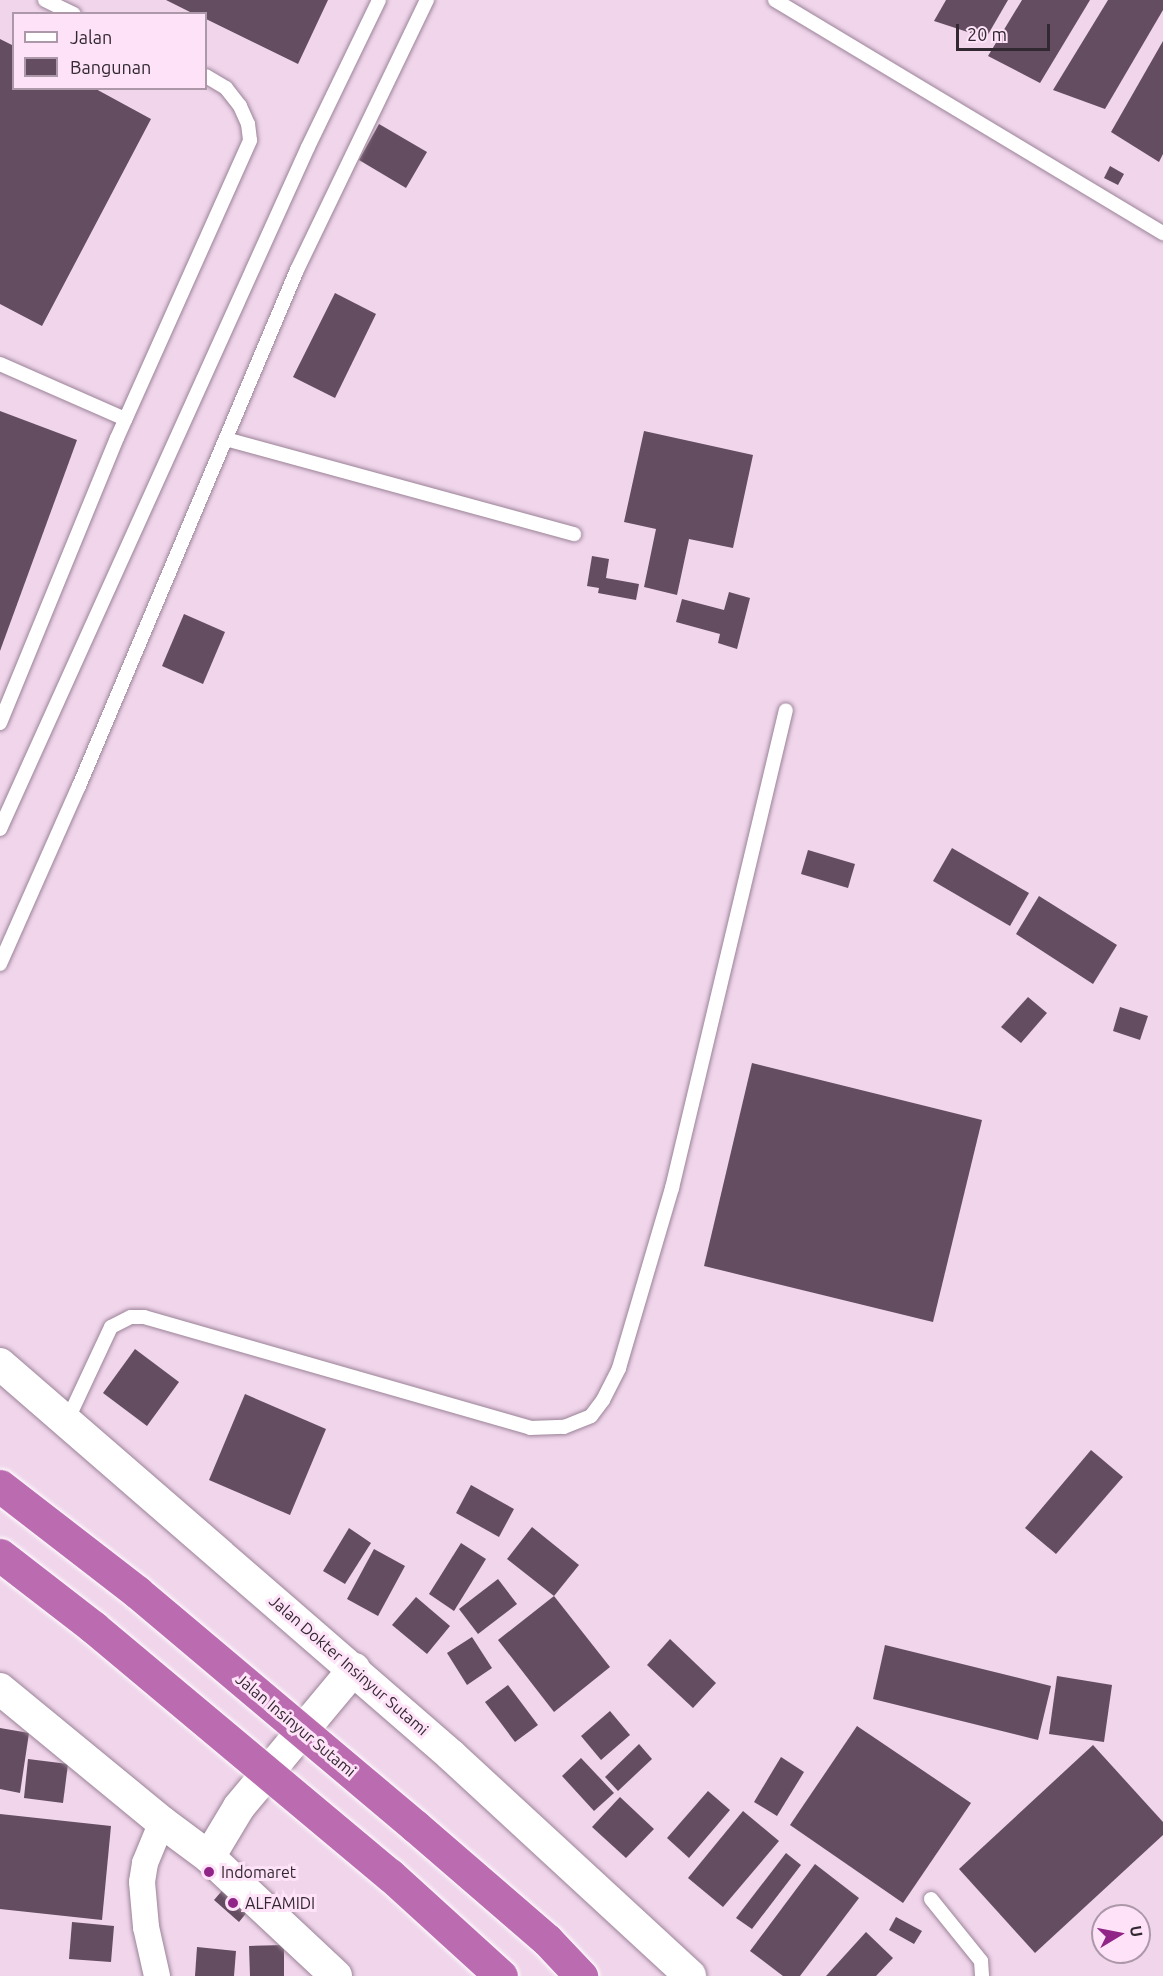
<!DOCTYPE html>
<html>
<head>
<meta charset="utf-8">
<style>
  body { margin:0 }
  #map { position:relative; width:1163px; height:1976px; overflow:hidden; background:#f0d5eb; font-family:Ubuntu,sans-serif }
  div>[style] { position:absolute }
  .building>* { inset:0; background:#644d60 }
  .roads { filter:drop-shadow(0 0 2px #9b8397) drop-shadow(0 0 2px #9b8397) }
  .service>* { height:14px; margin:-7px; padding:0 7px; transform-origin:7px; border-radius:7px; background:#fff }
  .minor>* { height:26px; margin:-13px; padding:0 13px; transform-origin:13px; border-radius:13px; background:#fff }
  .tertiary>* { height:32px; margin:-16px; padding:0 16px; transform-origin:16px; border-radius:16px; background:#fff }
  .bridges { filter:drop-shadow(0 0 2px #fff) drop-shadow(0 0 2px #fff) }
  .motorway-bridge>* { height:33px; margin:-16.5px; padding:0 16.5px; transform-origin:16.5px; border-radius:16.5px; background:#bb6bb0 }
  .dots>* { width:16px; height:16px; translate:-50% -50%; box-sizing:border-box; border:3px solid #fee3f8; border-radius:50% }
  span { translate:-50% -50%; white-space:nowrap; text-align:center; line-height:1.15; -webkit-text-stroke:6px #fee3f8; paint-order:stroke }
  .street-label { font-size:16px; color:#322831 }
  .poi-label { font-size:16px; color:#322831 }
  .left { translate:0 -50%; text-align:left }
  .legend { position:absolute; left:12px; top:12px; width:195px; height:78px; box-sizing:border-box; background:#fee3f8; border:2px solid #ac98a8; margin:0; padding:8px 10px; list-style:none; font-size:18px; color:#322831 }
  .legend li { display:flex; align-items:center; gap:12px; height:30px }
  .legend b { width:30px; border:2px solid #ac98a8 }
  .north { position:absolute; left:1091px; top:1904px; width:60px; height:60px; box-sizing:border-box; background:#fee3f8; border:2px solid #ac98a8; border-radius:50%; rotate:80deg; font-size:16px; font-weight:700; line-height:24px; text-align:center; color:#322831 }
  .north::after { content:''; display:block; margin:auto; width:21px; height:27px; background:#912487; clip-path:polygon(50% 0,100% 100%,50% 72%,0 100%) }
  .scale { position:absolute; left:956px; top:24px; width:94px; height:27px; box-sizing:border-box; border:3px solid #322831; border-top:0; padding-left:8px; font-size:18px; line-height:21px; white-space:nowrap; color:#322831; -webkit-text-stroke:4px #fee3f8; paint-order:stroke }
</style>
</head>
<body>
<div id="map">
  <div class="building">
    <i style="clip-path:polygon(166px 0,328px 0,298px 64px,206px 19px,206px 14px,194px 14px)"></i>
    <i style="clip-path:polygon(946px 0,1008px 0,986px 38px,934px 21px)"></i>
    <i style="clip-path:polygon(1022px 0,1090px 0,1040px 83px,988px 56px)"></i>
    <i style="clip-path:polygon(1108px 0,1163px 0,1163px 10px,1105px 109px,1053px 90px)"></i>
    <i style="clip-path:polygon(0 39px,14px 46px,14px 88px,94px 88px,151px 119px,42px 326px,0 304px)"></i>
    <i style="clip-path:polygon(1163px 41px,1163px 154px,1159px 162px,1111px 132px)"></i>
    <i style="clip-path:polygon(379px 124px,427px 152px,406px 188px,359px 160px)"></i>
    <i style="clip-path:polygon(1110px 166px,1124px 174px,1118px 185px,1104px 178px)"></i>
    <i style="clip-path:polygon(335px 293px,376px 314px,335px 398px,293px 377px)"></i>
    <i style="clip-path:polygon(0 411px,77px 440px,0 651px)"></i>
    <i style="clip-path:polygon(644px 431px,753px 455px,733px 548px,689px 539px,677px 595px,644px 587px,656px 529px,624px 522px)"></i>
    <i style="clip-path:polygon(592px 556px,609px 559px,606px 578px,639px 584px,636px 600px,598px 593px,599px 588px,587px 586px)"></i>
    <i style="clip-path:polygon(729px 592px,750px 598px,737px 649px,718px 643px,720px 634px,676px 622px,682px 599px,724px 610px)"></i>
    <i style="clip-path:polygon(184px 614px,225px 632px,203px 684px,162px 666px)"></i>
    <i style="clip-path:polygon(952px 848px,1029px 893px,1010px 926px,933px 881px)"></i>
    <i style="clip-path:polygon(808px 850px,855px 864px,848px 888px,801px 874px)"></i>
    <i style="clip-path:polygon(1039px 896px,1117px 945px,1093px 984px,1016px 934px)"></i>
    <i style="clip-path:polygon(1028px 997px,1047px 1013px,1021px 1043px,1001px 1027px)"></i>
    <i style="clip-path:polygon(1120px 1007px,1148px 1016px,1140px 1040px,1113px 1031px)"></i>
    <i style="clip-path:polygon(752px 1063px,982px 1120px,933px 1322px,704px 1266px)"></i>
    <i style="clip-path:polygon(135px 1349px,179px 1382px,147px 1426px,103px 1393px)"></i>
    <i style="clip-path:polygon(245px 1394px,326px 1429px,290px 1515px,209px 1480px)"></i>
    <i style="clip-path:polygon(1091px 1450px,1123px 1477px,1056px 1554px,1025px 1528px)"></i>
    <i style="clip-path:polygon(471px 1485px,514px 1509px,499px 1537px,456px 1513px)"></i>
    <i style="clip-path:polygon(532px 1527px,579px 1565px,554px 1596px,507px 1559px)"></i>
    <i style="clip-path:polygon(349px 1528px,371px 1543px,345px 1584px,323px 1571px)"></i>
    <i style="clip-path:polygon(461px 1543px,486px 1559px,454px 1611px,429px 1594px)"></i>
    <i style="clip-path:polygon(374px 1549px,405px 1566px,378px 1616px,347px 1599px)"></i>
    <i style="clip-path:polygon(498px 1579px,517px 1604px,478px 1634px,459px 1609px)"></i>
    <i style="clip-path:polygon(554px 1596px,610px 1667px,554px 1712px,498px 1640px)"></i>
    <i style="clip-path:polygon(416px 1597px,450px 1626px,427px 1654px,392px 1625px)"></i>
    <i style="clip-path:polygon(472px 1637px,492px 1668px,467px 1685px,447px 1653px)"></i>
    <i style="clip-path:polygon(670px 1639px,716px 1683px,693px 1708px,647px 1665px)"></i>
    <i style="clip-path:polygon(885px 1645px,1051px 1686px,1038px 1740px,873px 1699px)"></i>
    <i style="clip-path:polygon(1057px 1676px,1112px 1685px,1104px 1742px,1049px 1734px)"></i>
    <i style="clip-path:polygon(508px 1685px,538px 1725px,515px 1742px,485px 1702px)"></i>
    <i style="clip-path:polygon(610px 1711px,630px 1735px,601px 1760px,581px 1736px)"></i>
    <i style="clip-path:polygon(857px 1726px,971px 1803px,903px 1903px,790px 1825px)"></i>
    <i style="clip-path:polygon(0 1728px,29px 1733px,20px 1793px,0 1789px)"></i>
    <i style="clip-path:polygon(639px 1744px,652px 1759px,618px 1791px,605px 1777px)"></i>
    <i style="clip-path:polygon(1093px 1745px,1163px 1822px,1163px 1835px,1035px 1953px,959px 1869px)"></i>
    <i style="clip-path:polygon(781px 1757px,804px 1772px,777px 1816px,754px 1802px)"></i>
    <i style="clip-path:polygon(581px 1758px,614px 1793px,594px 1811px,562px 1776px)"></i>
    <i style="clip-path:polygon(28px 1759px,68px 1764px,63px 1803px,24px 1798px)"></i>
    <i style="clip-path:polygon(708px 1791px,730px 1810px,689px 1858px,667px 1838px)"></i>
    <i style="clip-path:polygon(620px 1797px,654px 1829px,626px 1858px,592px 1827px)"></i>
    <i style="clip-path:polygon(743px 1811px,779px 1841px,723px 1907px,688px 1878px)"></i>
    <i style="clip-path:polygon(0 1814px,111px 1826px,102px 1920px,0 1909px)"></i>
    <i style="clip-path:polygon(786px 1853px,801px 1865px,752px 1929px,736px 1918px)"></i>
    <i style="clip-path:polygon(815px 1864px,859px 1898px,800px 1976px,783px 1976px,750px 1951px)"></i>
    <i style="clip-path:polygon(227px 1885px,252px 1906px,239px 1922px,214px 1900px)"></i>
    <i style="clip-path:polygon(896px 1917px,922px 1931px,914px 1944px,889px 1930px)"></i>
    <i style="clip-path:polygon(72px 1922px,114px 1926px,111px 1962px,69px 1959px)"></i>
    <i style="clip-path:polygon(866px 1932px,893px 1958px,876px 1976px,826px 1976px)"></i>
    <i style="clip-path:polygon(284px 1945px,284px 1976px,250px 1976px,249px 1946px)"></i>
    <i style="clip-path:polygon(197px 1947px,236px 1951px,234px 1976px,195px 1976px)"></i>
  </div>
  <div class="roads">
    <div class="service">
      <i style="left:45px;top:0;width:32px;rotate:26deg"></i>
      <i style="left:775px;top:0;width:453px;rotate:31deg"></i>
      <i style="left:0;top:364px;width:137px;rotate:23.7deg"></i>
      <i style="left:226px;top:439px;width:361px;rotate:15.3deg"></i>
      <i style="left:0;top:723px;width:308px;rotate:-67.7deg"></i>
      <i style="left:117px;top:438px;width:326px;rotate:-65.9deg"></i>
      <i style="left:250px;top:140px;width:16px;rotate:-97deg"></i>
      <i style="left:248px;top:124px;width:20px;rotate:-114deg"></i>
      <i style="left:240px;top:106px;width:23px;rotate:-128deg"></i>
      <i style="left:226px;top:88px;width:23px;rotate:-149deg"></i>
      <i style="left:0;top:829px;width:748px;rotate:-65.7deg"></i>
      <i style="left:308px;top:147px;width:163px;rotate:-64.2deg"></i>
      <i style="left:0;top:964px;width:195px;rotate:-66.1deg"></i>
      <i style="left:79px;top:786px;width:560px;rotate:-67.1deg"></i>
      <i style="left:297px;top:270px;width:300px;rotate:-64.3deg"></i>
      <i style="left:67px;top:1421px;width:104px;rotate:-64.9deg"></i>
      <i style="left:111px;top:1327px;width:22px;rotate:-27deg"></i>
      <i style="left:131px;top:1317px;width:13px"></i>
      <i style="left:144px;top:1317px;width:402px;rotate:16deg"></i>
      <i style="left:530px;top:1428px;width:34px;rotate:-2deg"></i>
      <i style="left:564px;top:1427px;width:29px;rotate:-22deg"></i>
      <i style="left:591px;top:1416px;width:20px;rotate:-53deg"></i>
      <i style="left:603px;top:1400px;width:36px;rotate:-63deg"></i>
      <i style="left:619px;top:1368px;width:188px;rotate:-73.6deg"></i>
      <i style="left:672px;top:1188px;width:491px;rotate:-76.6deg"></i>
      <i style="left:931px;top:1899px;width:80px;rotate:51.1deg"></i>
      <i style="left:981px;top:1961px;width:15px;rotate:86deg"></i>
    </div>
    <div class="minor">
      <i style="left:157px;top:1976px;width:50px;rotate:-102.7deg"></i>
      <i style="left:146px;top:1927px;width:45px;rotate:-95.1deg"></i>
      <i style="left:142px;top:1882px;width:19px;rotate:-81deg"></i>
      <i style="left:145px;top:1863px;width:44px;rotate:-67.5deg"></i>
    </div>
    <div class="tertiary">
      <i style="left:0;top:1364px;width:598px;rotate:40.93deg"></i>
      <i style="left:452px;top:1756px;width:324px;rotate:42.7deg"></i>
      <i style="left:0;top:1689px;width:210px;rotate:39.4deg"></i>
      <i style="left:162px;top:1822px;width:59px;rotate:36.7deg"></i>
      <i style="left:209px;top:1857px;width:174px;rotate:43.1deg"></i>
      <i style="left:209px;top:1857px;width:58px;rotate:-59deg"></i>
      <i style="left:239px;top:1807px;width:180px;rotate:-50.2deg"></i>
    </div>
  </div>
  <div class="bridges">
    <div class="motorway-bridge">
      <i style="left:0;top:1486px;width:173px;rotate:37.7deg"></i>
      <i style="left:137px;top:1592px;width:363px;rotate:40.1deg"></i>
      <i style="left:415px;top:1826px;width:174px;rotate:40.8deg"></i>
      <i style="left:547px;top:1940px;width:50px;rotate:46.6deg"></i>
      <i style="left:0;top:1555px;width:118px;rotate:37.7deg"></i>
      <i style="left:93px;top:1627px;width:387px;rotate:39.9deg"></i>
      <i style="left:390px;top:1875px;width:150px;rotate:42.3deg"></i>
    </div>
  </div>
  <div class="dots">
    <i style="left:209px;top:1872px;background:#912487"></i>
    <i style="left:233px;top:1903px;background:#912487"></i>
  </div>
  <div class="street-label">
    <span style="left:349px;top:1665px;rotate:41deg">Jalan Dokter Insinyur Sutami</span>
    <span style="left:296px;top:1725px;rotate:40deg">Jalan Insinyur Sutami</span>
  </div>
  <div class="poi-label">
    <span class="left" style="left:221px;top:1872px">Indomaret</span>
    <span class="left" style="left:245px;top:1903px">ALFAMIDI</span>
  </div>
  <ul class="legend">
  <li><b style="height:8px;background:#fff"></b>Jalan</li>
  <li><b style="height:16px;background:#644d60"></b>Bangunan</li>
  </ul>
  <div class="north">U</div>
  <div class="scale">20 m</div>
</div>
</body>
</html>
